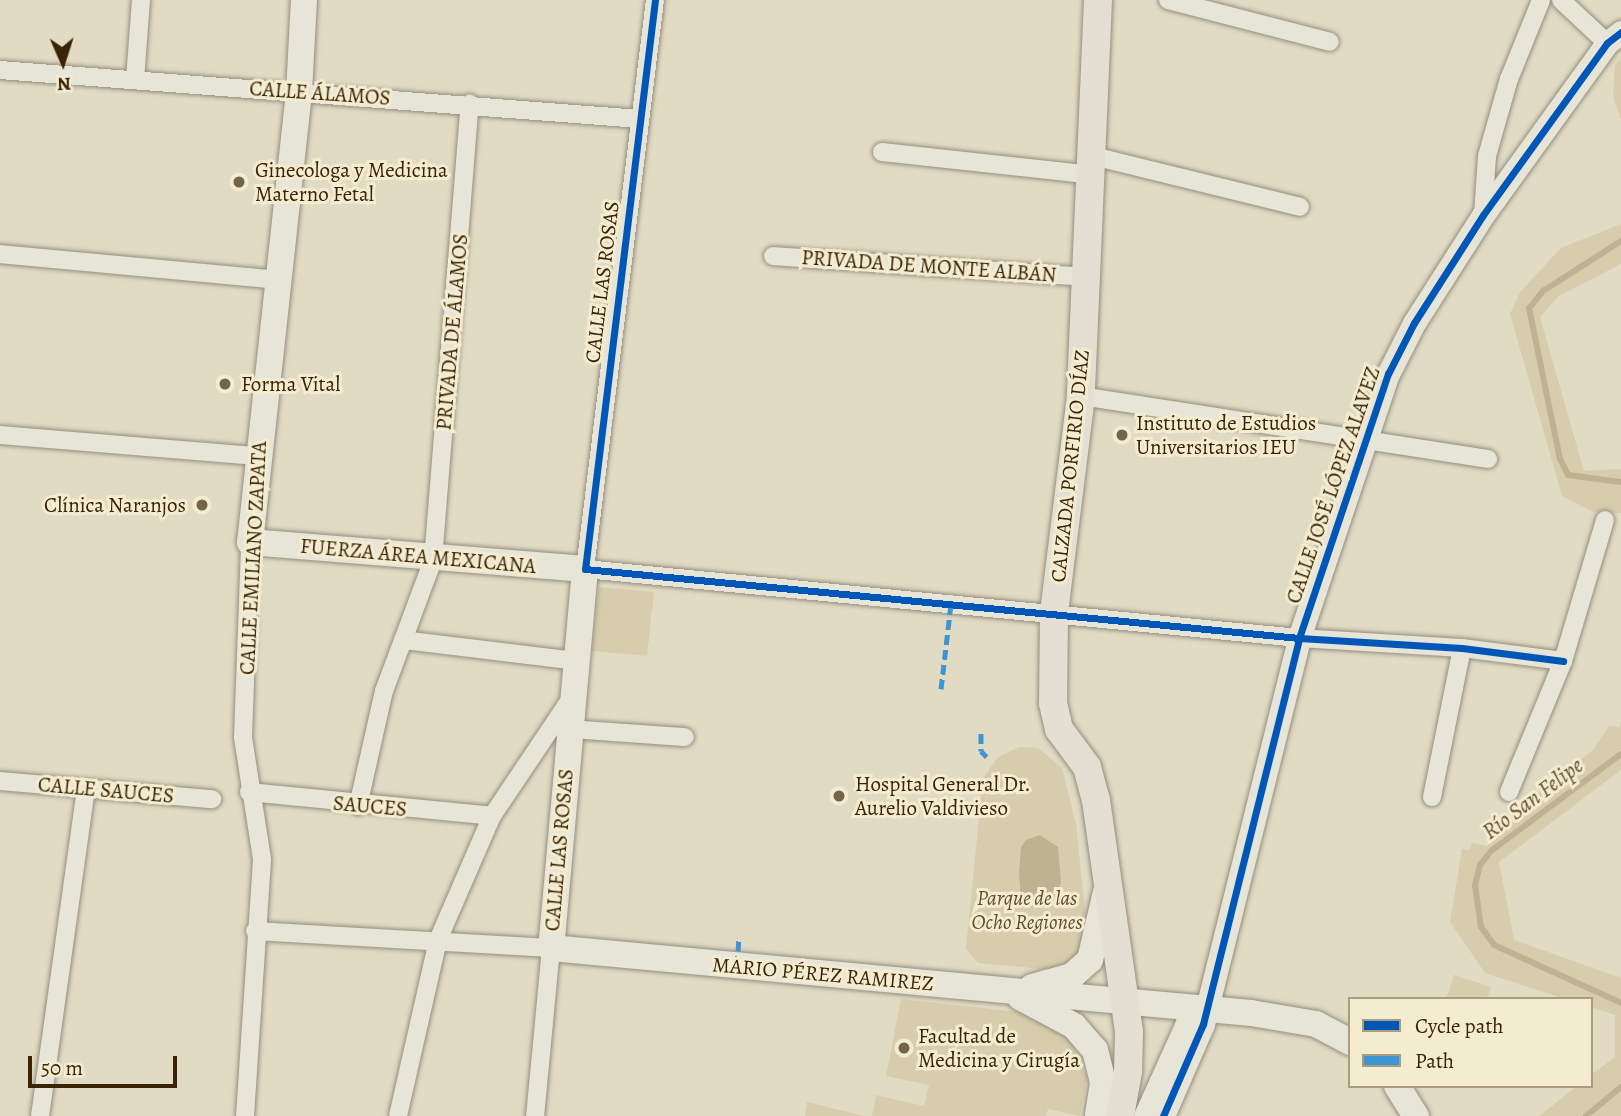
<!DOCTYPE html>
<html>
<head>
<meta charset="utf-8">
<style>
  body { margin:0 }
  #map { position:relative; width:1621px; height:1116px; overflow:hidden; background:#e1dbc4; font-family:Alegreya,serif }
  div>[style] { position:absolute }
  .green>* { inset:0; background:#d7cdad }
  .water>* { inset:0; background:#bfb291 }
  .stream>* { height:6px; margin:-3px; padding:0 3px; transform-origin:3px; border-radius:3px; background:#bfb291 }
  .roads { filter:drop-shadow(0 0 2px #958e7d) drop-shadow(0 0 2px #958e7d) }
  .minor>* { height:18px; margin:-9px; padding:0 9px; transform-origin:9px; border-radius:9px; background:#e7e4d8 }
  .tertiary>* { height:23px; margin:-11.5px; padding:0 11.5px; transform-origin:11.5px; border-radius:11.5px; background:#e7e4d8 }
  .secondary>* { height:26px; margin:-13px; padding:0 13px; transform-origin:13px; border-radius:13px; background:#e7e4d8 }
  .primary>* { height:28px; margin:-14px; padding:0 14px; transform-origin:14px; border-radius:14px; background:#e3dfd2 }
  .quiet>* { height:5px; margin-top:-2.5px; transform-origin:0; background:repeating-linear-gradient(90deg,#3e95d1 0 10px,transparent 0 15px) }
  .cycleway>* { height:7px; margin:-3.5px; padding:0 3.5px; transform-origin:3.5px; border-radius:3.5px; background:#0057b8 }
  .dots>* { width:19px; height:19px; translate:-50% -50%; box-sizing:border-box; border:4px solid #f3ecd1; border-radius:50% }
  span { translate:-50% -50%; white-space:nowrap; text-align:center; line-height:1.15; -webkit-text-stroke:6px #f3ecd1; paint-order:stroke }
  .street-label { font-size:21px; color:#3a2405 }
  .poi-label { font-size:21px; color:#3a2405 }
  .left { translate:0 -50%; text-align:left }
  .right { translate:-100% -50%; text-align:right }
  .park-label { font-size:21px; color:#5f4c2a; font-style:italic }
  .water-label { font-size:23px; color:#63502e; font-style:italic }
  .legend { position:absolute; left:1348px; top:997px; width:245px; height:91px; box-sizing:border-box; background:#f3ecd1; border:2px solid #a99c7f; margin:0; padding:9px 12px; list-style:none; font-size:21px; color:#3a2405 }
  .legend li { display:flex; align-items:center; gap:14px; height:35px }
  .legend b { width:35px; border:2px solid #a99c7f }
  .north { position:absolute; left:28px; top:28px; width:70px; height:70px; -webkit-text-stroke:5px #f3ecd1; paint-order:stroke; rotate:177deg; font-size:19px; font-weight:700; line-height:28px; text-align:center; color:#3a2405 }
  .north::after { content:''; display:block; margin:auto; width:24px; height:32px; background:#3a2405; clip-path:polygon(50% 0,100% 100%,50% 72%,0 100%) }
  .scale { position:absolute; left:28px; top:1056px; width:149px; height:32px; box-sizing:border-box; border:4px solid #3a2405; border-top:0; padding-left:9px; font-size:21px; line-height:24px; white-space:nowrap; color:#3a2405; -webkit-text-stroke:5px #f3ecd1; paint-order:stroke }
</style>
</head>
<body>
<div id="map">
  <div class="green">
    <i style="clip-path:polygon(1621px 58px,1621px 120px,1613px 96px,1615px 65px)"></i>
    <i style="clip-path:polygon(1621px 224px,1621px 264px,1559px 296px,1540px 317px,1584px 471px,1621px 469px,1621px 513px,1593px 512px,1562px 496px,1510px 314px,1520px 292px,1561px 248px)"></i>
    <i style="clip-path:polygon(599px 587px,654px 592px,647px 656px,592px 651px)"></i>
    <i style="clip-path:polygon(1621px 722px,1621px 770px,1499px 862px,1514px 940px,1621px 978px,1621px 1116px,1539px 1116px,1577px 1086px,1591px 1086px,1591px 1075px,1615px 1057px,1615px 1015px,1591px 1007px,1591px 999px,1565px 999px,1485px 973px,1450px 922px,1462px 849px,1470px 850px,1472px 843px,1488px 846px,1494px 827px,1593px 750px,1609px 726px,1619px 727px)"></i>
    <i style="clip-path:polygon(1019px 747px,1038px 748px,1062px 768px,1076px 824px,1087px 929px,1077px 962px,1053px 970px,978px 963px,966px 949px,983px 778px,998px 757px)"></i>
    <i style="clip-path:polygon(1454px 975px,1491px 987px,1487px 999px,1446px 999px)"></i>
    <i style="clip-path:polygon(901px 999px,1019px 1012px,1056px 1026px,1068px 1034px,1087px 1078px,1080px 1116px,1048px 1109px,1046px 1116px,872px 1116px,876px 1095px,924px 1106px,929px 1085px,886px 1076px)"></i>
    <i style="clip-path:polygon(807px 1102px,864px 1116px,805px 1116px)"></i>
  </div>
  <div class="water">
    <i style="clip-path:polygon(1040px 835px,1058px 847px,1061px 883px,1055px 901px,1038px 909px,1021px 898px,1019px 874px,1021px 847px,1026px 840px)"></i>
  </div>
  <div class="stream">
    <i style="left:1621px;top:241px;width:93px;rotate:147.3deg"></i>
    <i style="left:1543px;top:291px;width:22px;rotate:129deg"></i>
    <i style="left:1529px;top:308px;width:154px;rotate:78.4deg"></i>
    <i style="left:1560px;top:459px;width:18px;rotate:63deg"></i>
    <i style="left:1568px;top:475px;width:53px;rotate:7.5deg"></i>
    <i style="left:1621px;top:754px;width:162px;rotate:143.3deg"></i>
    <i style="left:1491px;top:851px;width:18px;rotate:128deg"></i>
    <i style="left:1480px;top:865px;width:21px;rotate:104deg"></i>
    <i style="left:1475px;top:885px;width:42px;rotate:81.9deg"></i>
    <i style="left:1481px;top:927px;width:22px;rotate:54deg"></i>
    <i style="left:1494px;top:945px;width:140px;rotate:24.5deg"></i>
    <i style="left:1586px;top:1116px;width:45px;rotate:-39.6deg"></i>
  </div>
  <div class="roads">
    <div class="minor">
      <i style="left:655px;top:0;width:573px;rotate:97.01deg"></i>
      <i style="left:585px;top:569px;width:717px;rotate:5.52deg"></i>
      <i style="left:1299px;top:638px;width:163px;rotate:3.5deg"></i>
      <i style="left:1462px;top:648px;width:102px;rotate:7.3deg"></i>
      <i style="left:1168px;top:0;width:167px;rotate:14.5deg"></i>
      <i style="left:1561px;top:0;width:63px;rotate:43.1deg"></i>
      <i style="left:0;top:70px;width:641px;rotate:4.38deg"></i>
      <i style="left:135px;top:80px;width:80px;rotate:-85.7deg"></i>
      <i style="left:882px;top:152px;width:212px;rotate:6.2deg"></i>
      <i style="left:1093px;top:156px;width:213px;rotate:13.8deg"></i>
      <i style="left:1483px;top:215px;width:59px;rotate:-86.1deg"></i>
      <i style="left:1487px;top:156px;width:80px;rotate:-74.1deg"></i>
      <i style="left:1509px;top:79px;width:85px;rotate:-67.9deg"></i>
      <i style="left:0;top:254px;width:280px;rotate:5.3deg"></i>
      <i style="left:773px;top:256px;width:314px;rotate:3.8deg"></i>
      <i style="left:1081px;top:396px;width:412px;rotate:8.8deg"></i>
      <i style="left:0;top:435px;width:258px;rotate:4.7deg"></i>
      <i style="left:403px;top:640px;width:175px;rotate:6.9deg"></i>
      <i style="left:570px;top:729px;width:115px;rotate:4deg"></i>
      <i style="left:0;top:781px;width:213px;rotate:4.9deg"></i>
      <i style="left:249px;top:792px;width:244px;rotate:5.6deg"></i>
      <i style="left:1509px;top:792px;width:142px;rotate:-67.6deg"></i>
      <i style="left:1563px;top:661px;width:147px;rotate:-73.4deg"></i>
      <i style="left:1432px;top:797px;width:152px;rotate:-78.6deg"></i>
      <i style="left:358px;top:806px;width:118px;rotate:-77.3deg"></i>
      <i style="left:384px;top:691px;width:140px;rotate:-69.5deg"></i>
      <i style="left:433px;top:560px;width:458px;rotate:-85.4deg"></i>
      <i style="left:255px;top:931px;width:296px;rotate:3.3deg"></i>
      <i style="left:551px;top:948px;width:169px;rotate:95.4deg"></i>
      <i style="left:40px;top:1116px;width:331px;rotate:-82deg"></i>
      <i style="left:245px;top:1116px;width:258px;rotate:-86.2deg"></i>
      <i style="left:262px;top:859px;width:123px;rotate:-98.9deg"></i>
      <i style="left:243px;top:737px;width:195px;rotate:-87.9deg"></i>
      <i style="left:398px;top:1116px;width:180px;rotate:-77.2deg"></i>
      <i style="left:438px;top:940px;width:135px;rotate:-66.5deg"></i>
      <i style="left:492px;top:816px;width:143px;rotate:-56.1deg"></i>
    </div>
    <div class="tertiary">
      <i style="left:1145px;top:1116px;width:100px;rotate:-65.7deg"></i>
      <i style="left:1186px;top:1025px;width:26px;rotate:-37deg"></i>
      <i style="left:1163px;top:1116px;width:100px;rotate:-66.5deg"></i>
      <i style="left:1203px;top:1024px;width:398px;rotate:-76deg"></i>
      <i style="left:1299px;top:638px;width:279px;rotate:-71.4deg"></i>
      <i style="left:1388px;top:374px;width:57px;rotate:-63deg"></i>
      <i style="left:1414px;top:323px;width:128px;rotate:-57.4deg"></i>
      <i style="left:1483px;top:215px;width:212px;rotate:-54.2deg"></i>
      <i style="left:1607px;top:43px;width:18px;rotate:-38deg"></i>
    </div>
    <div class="secondary">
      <i style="left:304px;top:0;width:92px;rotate:93.1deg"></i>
      <i style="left:299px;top:92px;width:453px;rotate:96.2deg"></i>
      <i style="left:250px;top:542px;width:336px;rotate:4.6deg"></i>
      <i style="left:585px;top:569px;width:381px;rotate:95.1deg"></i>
      <i style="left:551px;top:948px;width:703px;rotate:5.31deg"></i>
      <i style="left:1251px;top:1013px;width:66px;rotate:9.6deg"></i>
      <i style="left:1316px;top:1024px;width:38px;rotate:28deg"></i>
      <i style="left:1032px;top:987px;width:41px;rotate:-15.4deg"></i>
      <i style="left:1072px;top:976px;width:24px;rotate:-42deg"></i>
      <i style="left:1090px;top:960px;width:70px;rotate:-76.8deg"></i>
      <i style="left:1020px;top:997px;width:61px;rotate:28.2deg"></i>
      <i style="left:1074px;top:1026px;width:32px;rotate:49deg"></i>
      <i style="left:1095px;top:1050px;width:34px;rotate:76deg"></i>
      <i style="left:1103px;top:1083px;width:33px;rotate:99deg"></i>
      <i style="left:1397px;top:1086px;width:36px;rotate:58deg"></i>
    </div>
    <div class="primary">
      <i style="left:1098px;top:0;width:396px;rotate:92.5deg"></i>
      <i style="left:1081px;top:396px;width:220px;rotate:97.1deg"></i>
      <i style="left:1054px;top:614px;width:89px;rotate:90.6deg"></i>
      <i style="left:1053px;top:703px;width:27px;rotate:77deg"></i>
      <i style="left:1059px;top:729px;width:47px;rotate:53.6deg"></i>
      <i style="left:1087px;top:767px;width:34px;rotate:75deg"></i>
      <i style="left:1096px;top:800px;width:234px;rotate:81.9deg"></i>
      <i style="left:1129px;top:1032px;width:40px;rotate:91.4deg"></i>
      <i style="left:1128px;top:1072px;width:45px;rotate:100.3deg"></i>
    </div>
  </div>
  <div class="quiet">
    <i style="left:941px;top:689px;width:86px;rotate:-83.3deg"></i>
    <i style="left:981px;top:733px;width:18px;rotate:90deg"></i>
    <i style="left:981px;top:751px;width:8px;rotate:45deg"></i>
    <i style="left:737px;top:966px;width:27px;rotate:-86deg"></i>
  </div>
  <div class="cycleway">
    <i style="left:655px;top:0;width:573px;rotate:97.01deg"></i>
    <i style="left:585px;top:569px;width:717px;rotate:5.52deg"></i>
    <i style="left:1299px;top:638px;width:163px;rotate:3.5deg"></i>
    <i style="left:1462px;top:648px;width:102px;rotate:7.3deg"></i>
    <i style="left:1163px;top:1116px;width:100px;rotate:-66.5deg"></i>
    <i style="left:1203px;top:1024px;width:398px;rotate:-76deg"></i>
    <i style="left:1299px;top:638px;width:279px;rotate:-71.4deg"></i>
    <i style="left:1388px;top:374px;width:57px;rotate:-63deg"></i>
    <i style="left:1414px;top:323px;width:128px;rotate:-57.4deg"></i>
    <i style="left:1483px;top:215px;width:212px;rotate:-54.2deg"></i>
    <i style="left:1607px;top:43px;width:18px;rotate:-38deg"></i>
  </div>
  <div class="dots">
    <i style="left:239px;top:182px;background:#746448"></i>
    <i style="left:225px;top:384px;background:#746448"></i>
    <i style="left:1122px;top:435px;background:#746448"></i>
    <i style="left:202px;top:505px;background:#746448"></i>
    <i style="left:839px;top:796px;background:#746448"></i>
    <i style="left:904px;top:1048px;background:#746448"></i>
  </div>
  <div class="street-label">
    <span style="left:320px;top:93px;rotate:4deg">CALLE ÁLAMOS</span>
    <span style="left:929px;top:266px;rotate:4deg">PRIVADA DE MONTE ALBÁN</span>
    <span style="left:602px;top:282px;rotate:-83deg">CALLE LAS ROSAS</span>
    <span style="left:452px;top:332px;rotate:-85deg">PRIVADA DE ÁLAMOS</span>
    <span style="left:1070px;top:466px;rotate:-84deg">CALZADA PORFIRIO DÍAZ</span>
    <span style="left:1333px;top:485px;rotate:-71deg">CALLE JOSÉ LÓPEZ ALAVEZ</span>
    <span style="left:418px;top:556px;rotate:5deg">FUERZA ÁREA MEXICANA</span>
    <span style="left:253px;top:558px;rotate:-87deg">CALLE EMILIANO ZAPATA</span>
    <span style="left:106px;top:790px;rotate:5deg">CALLE SAUCES</span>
    <span style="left:370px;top:806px;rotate:5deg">SAUCES</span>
    <span style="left:559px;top:850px;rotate:-85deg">CALLE LAS ROSAS</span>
    <span style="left:823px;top:974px;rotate:5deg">MARIO PÉREZ RAMIREZ</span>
  </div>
  <div class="poi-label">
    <span class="left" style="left:255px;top:182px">Ginecologa y Medicina<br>Materno Fetal</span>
    <span class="left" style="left:241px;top:384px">Forma Vital</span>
    <span class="left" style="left:1136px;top:435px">Instituto de Estudios<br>Universitarios IEU</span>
    <span class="right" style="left:186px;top:505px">Clínica Naranjos</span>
    <span class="left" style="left:855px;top:796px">Hospital General Dr.<br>Aurelio Valdivieso</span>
    <span class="left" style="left:918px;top:1048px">Facultad de<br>Medicina y Cirugía</span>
  </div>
  <div class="park-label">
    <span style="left:1027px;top:910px">Parque de las<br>Ocho Regiones</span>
  </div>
  <div class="water-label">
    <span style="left:1533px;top:799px;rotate:-37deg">Río San Felipe</span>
  </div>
  <ul class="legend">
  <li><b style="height:9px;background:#0057b8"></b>Cycle path</li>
  <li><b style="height:9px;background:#3e95d1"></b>Path</li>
  </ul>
  <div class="north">N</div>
  <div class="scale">50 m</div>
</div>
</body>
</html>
